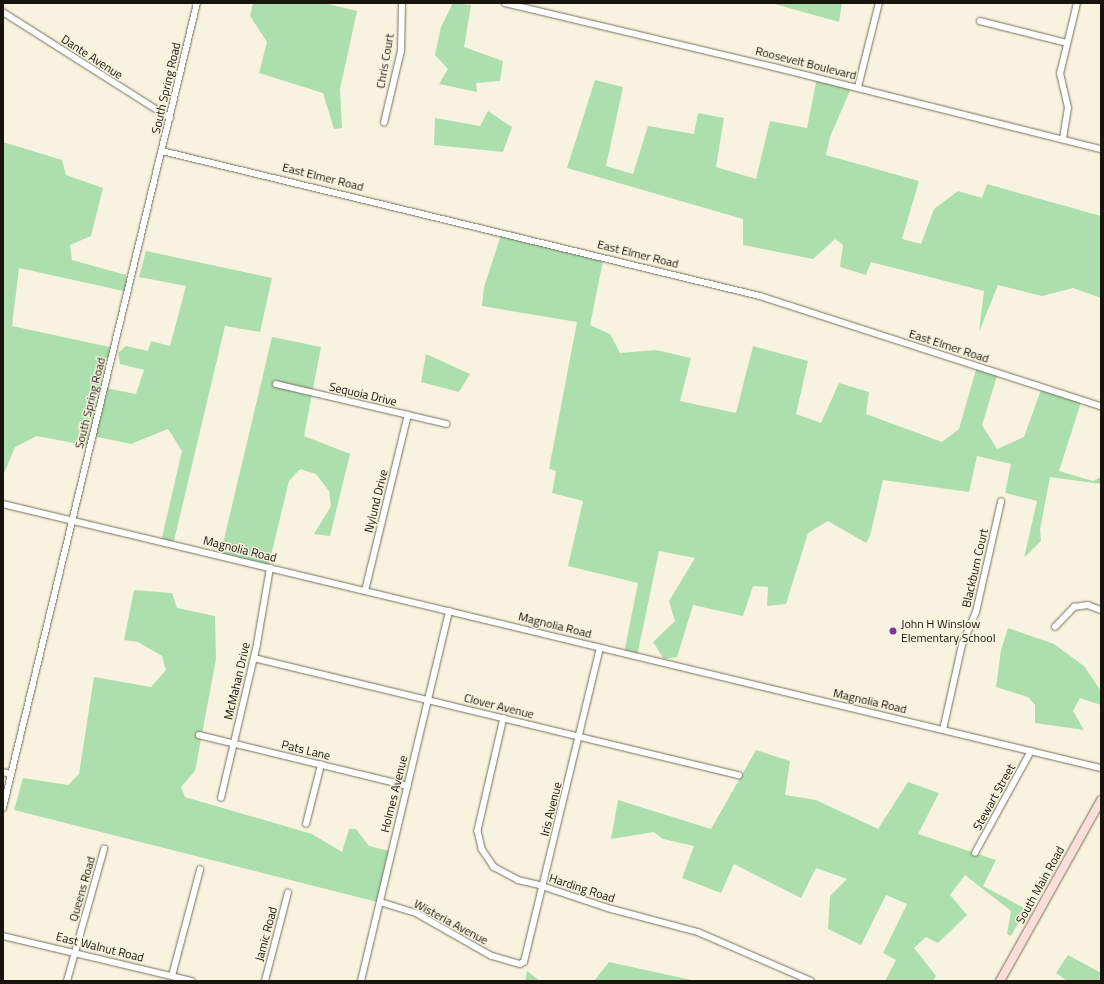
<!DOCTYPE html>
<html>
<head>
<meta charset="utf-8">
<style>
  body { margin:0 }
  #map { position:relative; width:1104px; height:984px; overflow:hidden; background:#f8f3de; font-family:"Titillium Web",sans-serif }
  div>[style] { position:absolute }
  .green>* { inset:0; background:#acdfad }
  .roads { filter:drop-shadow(0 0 1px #75705e) drop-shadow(0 0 1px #75705e) }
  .street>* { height:5.5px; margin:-2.75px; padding:0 2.75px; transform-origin:2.75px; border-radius:2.75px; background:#fff }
  .primary>* { height:8px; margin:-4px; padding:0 4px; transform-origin:4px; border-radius:4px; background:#fbded9 }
  .dots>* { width:11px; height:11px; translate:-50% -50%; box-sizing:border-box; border:2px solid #f8f3de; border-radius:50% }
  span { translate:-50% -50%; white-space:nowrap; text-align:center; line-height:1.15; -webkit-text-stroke:3px #f8f3de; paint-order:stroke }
  .street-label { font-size:12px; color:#16140d }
  .poi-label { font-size:12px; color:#16140d }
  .left { translate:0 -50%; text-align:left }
  .frame { position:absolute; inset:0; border:4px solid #16140d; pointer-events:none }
</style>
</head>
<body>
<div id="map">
  <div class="green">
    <i style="clip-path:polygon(253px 3px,324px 3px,357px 11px,340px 89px,342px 128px,334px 129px,323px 93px,259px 73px,267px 42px,250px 16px)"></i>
    <i style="clip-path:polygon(453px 3px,471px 5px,464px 47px,503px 61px,500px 81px,476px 83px,477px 92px,439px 84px,448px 69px,435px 55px,441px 27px)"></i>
    <i style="clip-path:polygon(771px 3px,842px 3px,839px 22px)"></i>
    <i style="clip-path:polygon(817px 78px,852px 86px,830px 137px,826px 155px,919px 181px,902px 239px,921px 244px,934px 209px,958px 191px,982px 198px,987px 184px,1101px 216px,1101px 298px,1073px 288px,1042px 296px,998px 285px,979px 332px,984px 291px,871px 262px,866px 275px,840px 267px,843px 245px,835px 239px,813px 259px,743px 245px,743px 219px,567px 168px,595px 80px,623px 87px,606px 166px,633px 174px,648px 126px,694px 134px,698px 113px,724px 118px,716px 167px,756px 179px,770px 121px,807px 128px)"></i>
    <i style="clip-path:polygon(488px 111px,512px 127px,503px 152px,434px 145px,435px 118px,480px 126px)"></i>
    <i style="clip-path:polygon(3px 142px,62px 160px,66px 175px,103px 188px,91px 236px,70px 245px,72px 260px,126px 275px,128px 292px,19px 268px,12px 326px,114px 348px,105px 388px,136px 394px,144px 370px,120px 364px,118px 353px,126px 346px,148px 351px,151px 341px,170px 346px,186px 286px,139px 277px,146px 251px,272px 278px,260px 332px,225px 326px,173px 545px,161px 542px,182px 451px,168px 429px,131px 444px,93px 436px,90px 446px,37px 436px,15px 447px,3px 476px)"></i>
    <i style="clip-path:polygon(502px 232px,604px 256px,590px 325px,610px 334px,620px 353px,656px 350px,691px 358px,680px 401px,736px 413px,753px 346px,808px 361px,796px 414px,821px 423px,839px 383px,869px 392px,866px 414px,942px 442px,959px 429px,977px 366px,998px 373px,982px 425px,997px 449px,1024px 437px,1042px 387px,1082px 399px,1059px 471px,1093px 481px,1101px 477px,1101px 484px,1050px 477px,1040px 530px,1041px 541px,1024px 558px,1037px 501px,1005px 493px,1011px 464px,977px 456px,969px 492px,883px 480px,870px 536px,866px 543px,828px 521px,808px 533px,786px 604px,767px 606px,768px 587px,753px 586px,743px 616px,693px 605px,677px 657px,664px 659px,653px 642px,675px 621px,669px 601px,695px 558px,659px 551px,637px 656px,624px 653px,638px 583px,568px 566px,583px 501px,552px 493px,556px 471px,549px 469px,577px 322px,482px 306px,484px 287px)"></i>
    <i style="clip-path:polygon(272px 337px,321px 347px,304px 436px,350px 454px,330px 536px,314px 534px,331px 506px,329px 491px,316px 474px,300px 469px,289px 481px,268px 568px,220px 556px)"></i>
    <i style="clip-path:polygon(426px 354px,470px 374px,459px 392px,421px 382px)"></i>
    <i style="clip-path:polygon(134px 590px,172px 593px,177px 608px,215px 616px,216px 659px,195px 771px,181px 787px,185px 797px,312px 834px,342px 852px,349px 829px,356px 829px,369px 846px,393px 852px,381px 903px,14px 810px,23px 778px,68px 785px,79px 774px,94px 677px,151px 687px,166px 670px,162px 656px,138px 642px,124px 640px)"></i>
    <i style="clip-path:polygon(1008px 628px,1054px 644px,1084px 666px,1101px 691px,1101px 705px,1080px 698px,1073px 711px,1084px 730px,1035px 723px,1035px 705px,1028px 697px,996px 687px,1001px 650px)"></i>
    <i style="clip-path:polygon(756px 750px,790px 761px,785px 795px,816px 800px,878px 829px,908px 782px,939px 793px,918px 834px,996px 860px,983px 886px,1026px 909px,1011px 936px,1007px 934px,1011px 911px,965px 875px,950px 895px,967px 915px,938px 943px,926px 937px,914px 948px,936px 976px,933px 981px,885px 981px,896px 960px,883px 953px,907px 904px,886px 895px,861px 945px,828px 929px,830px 896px,847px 879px,816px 868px,801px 898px,734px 864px,721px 893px,682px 878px,694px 846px,663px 839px,654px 832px,611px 839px,618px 800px,711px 829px)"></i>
    <i style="clip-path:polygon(1068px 955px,1101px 973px,1101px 981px,1067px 981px,1056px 973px)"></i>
    <i style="clip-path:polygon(609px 962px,696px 981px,594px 981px)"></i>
    <i style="clip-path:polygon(527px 971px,540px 981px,525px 981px)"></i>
  </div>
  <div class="roads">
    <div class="street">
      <i style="left:505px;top:3px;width:277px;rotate:13.4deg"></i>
      <i style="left:774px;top:67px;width:337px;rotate:14.1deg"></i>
      <i style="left:3px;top:12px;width:198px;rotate:32.4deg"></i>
      <i style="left:980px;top:21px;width:90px;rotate:14.2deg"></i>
      <i style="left:858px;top:87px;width:87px;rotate:-76deg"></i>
      <i style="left:384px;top:123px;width:74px;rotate:-76.7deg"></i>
      <i style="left:401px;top:51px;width:48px;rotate:-88.8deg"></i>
      <i style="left:1063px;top:139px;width:31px;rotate:-81deg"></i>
      <i style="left:1068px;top:108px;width:35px;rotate:-103deg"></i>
      <i style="left:1060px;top:74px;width:73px;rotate:-76.5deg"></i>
      <i style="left:162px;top:151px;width:615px;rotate:13.63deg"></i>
      <i style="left:760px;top:296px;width:358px;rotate:17.9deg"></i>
      <i style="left:276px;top:384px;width:175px;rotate:13.2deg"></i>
      <i style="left:3px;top:504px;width:1129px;rotate:13.52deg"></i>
      <i style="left:365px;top:591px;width:181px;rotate:-76.3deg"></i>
      <i style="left:1055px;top:627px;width:28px;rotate:-46deg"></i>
      <i style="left:1074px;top:607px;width:14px;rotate:-8deg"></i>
      <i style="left:1088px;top:605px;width:14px;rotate:21deg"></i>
      <i style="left:254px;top:658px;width:499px;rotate:13.6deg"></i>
      <i style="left:504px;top:718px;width:116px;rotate:103deg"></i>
      <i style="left:478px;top:831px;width:18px;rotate:77deg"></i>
      <i style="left:482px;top:849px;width:22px;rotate:56deg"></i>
      <i style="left:494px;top:867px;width:27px;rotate:28deg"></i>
      <i style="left:518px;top:880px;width:18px;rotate:13deg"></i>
      <i style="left:536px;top:884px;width:76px;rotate:18.4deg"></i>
      <i style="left:608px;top:908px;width:93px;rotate:14.9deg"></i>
      <i style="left:698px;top:932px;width:123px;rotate:23.4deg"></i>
      <i style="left:943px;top:730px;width:87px;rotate:-77.4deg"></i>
      <i style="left:962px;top:645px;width:36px;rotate:-67deg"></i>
      <i style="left:976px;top:612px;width:113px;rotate:-77.2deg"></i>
      <i style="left:199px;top:735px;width:215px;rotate:13.7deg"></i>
      <i style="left:3px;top:772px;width:8px;rotate:14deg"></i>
      <i style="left:221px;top:798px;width:158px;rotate:-76.8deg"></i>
      <i style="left:257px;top:644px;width:77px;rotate:-80.3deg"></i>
      <i style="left:3px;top:808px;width:828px;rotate:-76.45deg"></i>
      <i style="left:306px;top:824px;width:61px;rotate:-75.7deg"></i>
      <i style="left:975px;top:853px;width:116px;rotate:-61.2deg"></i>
      <i style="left:380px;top:902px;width:38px;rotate:17deg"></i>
      <i style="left:416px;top:913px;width:87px;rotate:29.5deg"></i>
      <i style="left:492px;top:956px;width:29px;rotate:16deg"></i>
      <i style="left:520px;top:964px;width:4px;rotate:-27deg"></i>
      <i style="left:524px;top:962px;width:323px;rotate:-76.4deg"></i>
      <i style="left:3px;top:936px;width:194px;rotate:13.4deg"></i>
      <i style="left:172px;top:976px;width:110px;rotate:-75.2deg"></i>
      <i style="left:67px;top:981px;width:137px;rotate:-74.3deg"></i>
      <i style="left:265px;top:981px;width:91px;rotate:-75.4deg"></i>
      <i style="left:361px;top:981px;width:380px;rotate:-76.6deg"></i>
    </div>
    <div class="primary">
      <i style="left:1000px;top:981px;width:207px;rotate:-60.8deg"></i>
    </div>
  </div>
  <div class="dots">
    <i style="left:893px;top:631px;background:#7f30a1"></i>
  </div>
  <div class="street-label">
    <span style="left:92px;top:57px;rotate:33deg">Dante Avenue</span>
    <span style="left:385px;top:61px;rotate:-80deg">Chris Court</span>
    <span style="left:806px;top:63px;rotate:14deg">Roosevelt Boulevard</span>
    <span style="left:166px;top:88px;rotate:-77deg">South Spring Road</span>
    <span style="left:323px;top:177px;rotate:14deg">East Elmer Road</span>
    <span style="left:638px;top:254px;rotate:14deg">East Elmer Road</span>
    <span style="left:949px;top:346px;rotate:18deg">East Elmer Road</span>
    <span style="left:363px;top:394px;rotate:13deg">Sequoia Drive</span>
    <span style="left:90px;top:403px;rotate:-76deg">South Spring Road</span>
    <span style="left:376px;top:501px;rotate:-76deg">Nylund Drive</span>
    <span style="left:240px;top:549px;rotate:14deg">Magnolia Road</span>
    <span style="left:975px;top:568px;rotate:-77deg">Blackburn Court</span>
    <span style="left:555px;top:625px;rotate:14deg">Magnolia Road</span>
    <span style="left:237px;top:681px;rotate:-77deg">McMahan Drive</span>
    <span style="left:870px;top:701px;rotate:13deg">Magnolia Road</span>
    <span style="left:499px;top:706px;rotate:14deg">Clover Avenue</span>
    <span style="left:306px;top:750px;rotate:14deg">Pats Lane</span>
    <span style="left:394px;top:794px;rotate:-76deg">Holmes Avenue</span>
    <span style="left:994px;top:797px;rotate:-61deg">Stewart Street</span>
    <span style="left:551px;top:809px;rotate:-76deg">Iris Avenue</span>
    <span style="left:1040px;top:885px;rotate:-61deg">South Main Road</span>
    <span style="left:582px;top:888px;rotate:18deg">Harding Road</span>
    <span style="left:82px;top:889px;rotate:-74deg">Queens Road</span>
    <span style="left:451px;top:922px;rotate:28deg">Wisteria Avenue</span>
    <span style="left:266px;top:934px;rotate:-75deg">Jamic Road</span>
    <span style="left:100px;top:947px;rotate:14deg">East Walnut Road</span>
  </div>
  <div class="poi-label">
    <span class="left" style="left:901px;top:631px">John H Winslow<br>Elementary School</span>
  </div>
  <div class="frame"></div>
</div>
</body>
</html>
